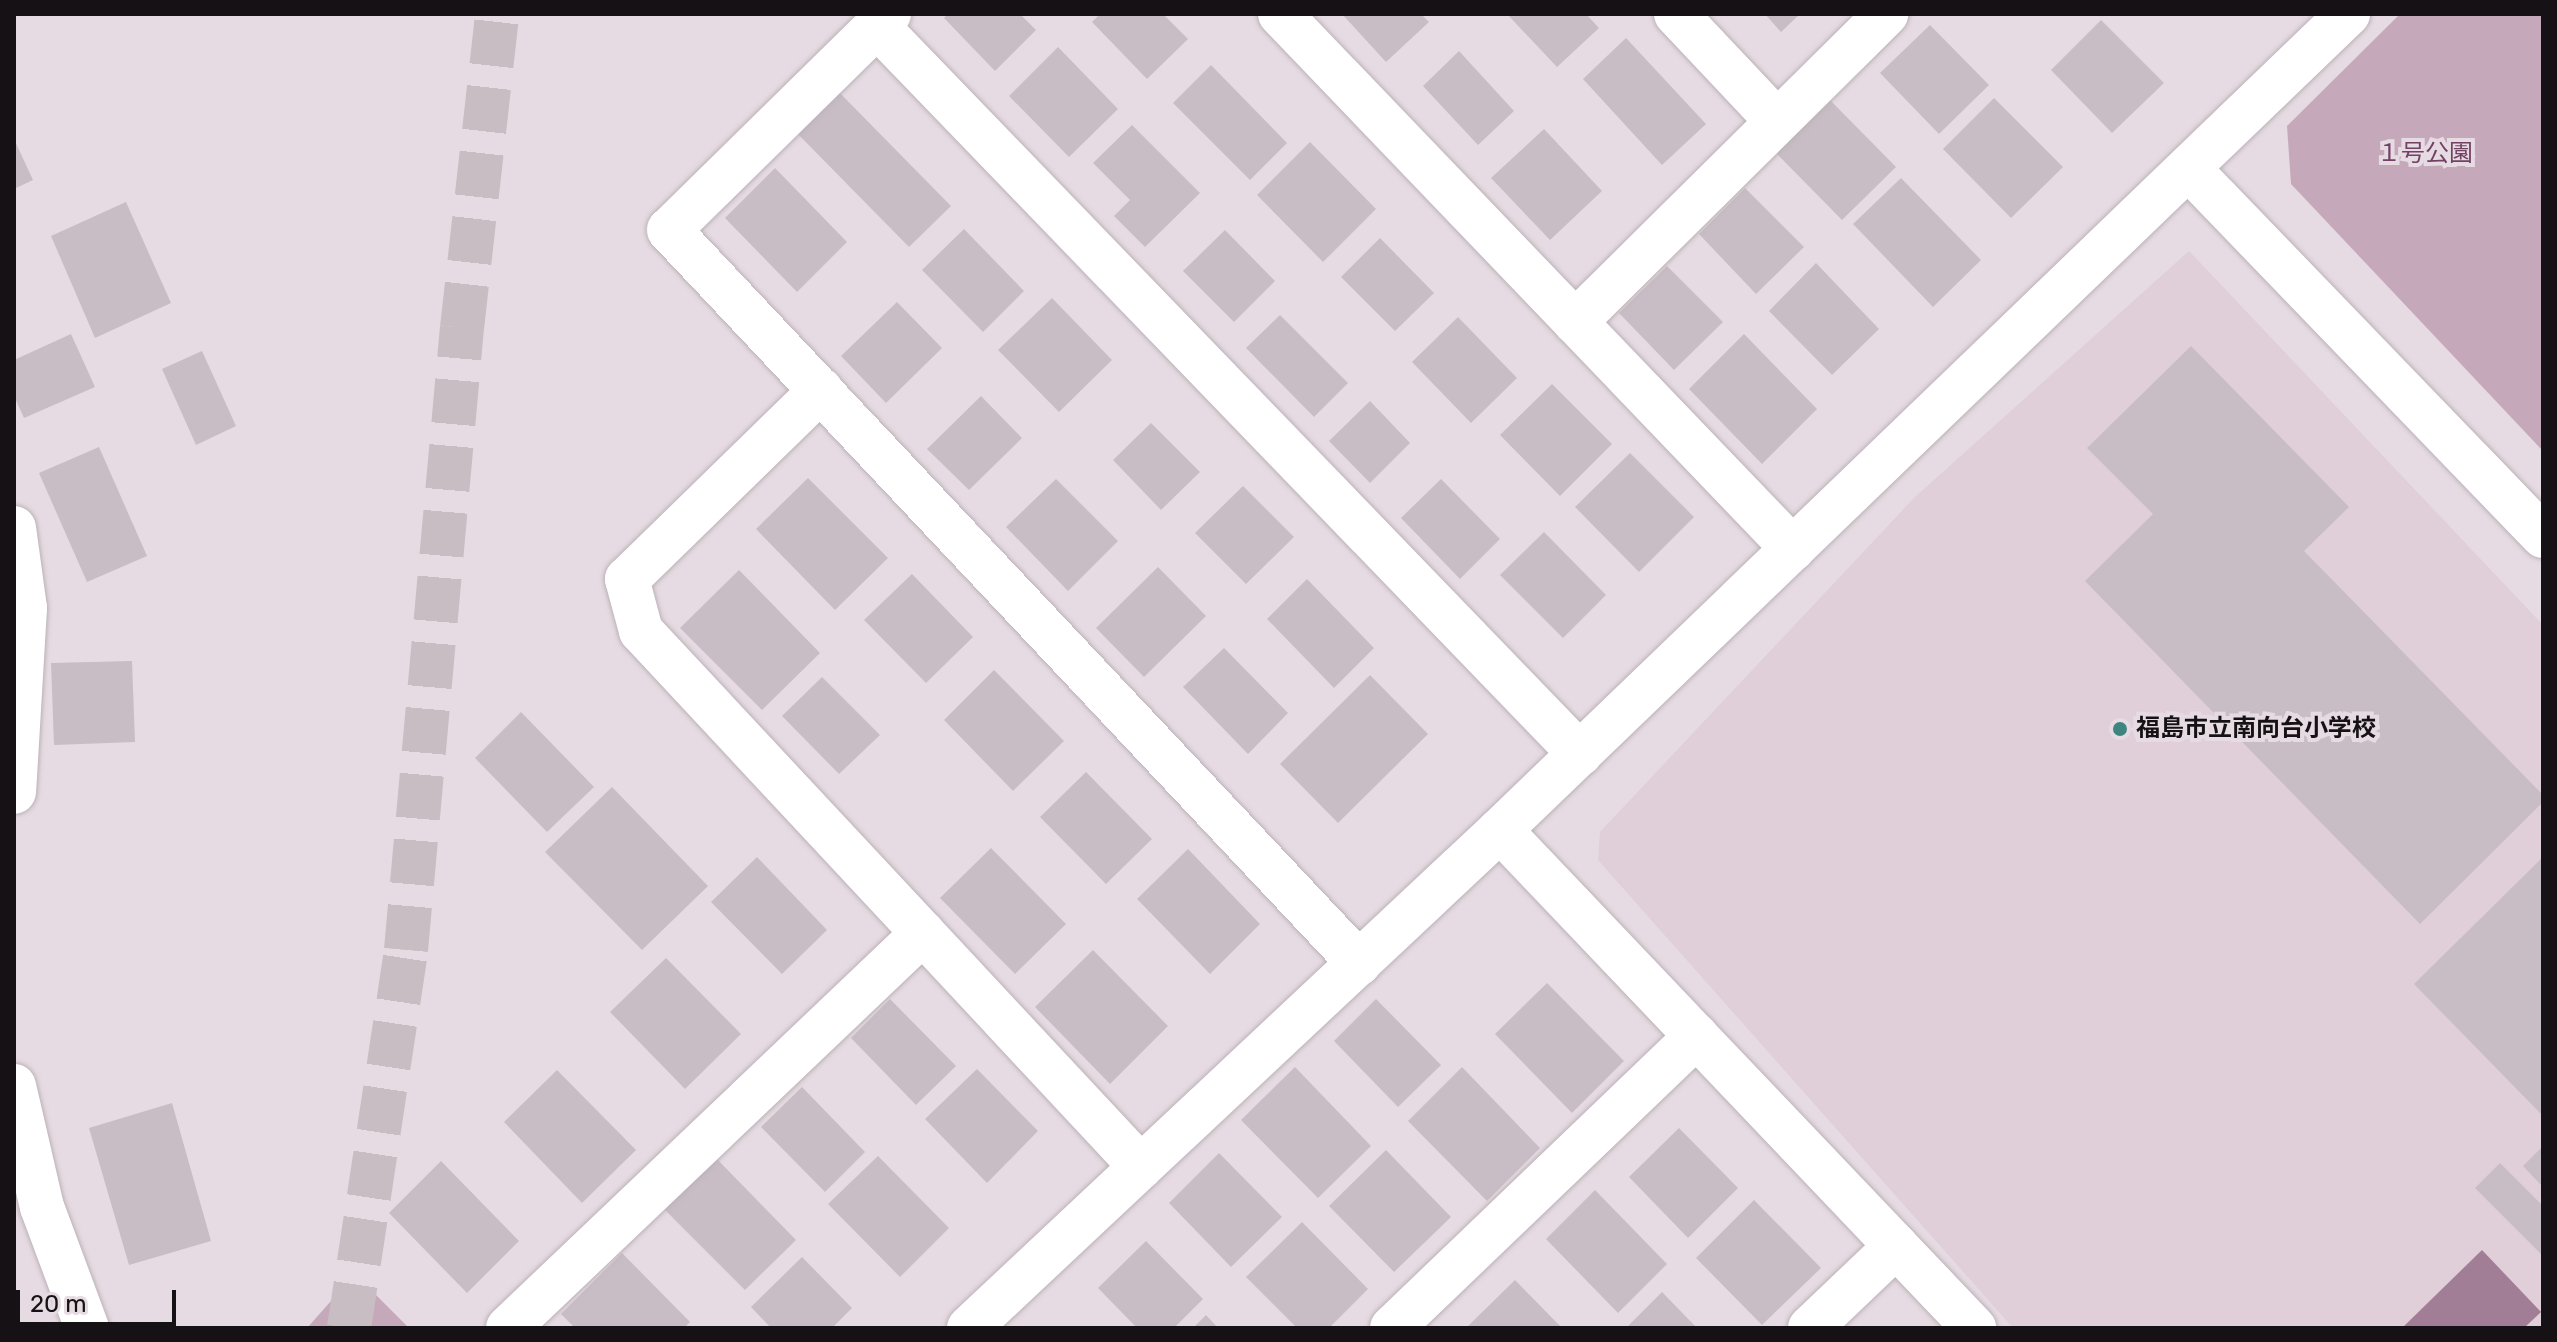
<!DOCTYPE html>
<html>
<head>
<meta charset="utf-8">
<style>
  body { margin:0 }
  #map { position:relative; width:2557px; height:1342px; overflow:hidden; background:#e6dbe2; font-family:Rubik,"Noto Sans JP",sans-serif }
  div>[style] { position:absolute }
  .built>* { inset:0; background:#e0ced9 }
  .green>* { inset:0; background:#c5a9bb }
  .water>* { inset:0; background:#a27e96 }
  .building>* { inset:0; background:#c8bdc4 }
  .highway-tunnel>* { height:44px; margin-top:-22px; transform-origin:0; background:repeating-linear-gradient(90deg,#c7bdc3 0 44px,transparent 0 66px) }
  .roads { filter:drop-shadow(0 0 2px #bcb1b8) drop-shadow(0 0 2px #bcb1b8) }
  .street>* { height:44px; margin:-22px; padding:0 22px; transform-origin:22px; border-radius:22px; background:#fff }
  .secondary>* { height:44px; margin:-22px; padding:0 22px; transform-origin:22px; border-radius:22px; background:#fff }
  .dots>* { width:22px; height:22px; translate:-50% -50%; box-sizing:border-box; border:4px solid #e6dbe2; border-radius:50% }
  span { translate:-50% -50%; white-space:nowrap; text-align:center; line-height:1.15; -webkit-text-stroke:8px #e6dbe2; paint-order:stroke }
  .park-label { font-size:24px; color:#734164 }
  .poi-label { font-size:24px; color:#151114; font-weight:700 }
  .left { translate:0 -50%; text-align:left }
  .frame { position:absolute; inset:0; border:16px solid #151114; pointer-events:none }
  .scale { position:absolute; left:16px; top:1290px; width:160px; height:36px; box-sizing:border-box; border:4px solid #151114; border-top:0; padding-left:10px; font-size:24px; line-height:28px; white-space:nowrap; color:#151114; -webkit-text-stroke:6px #e6dbe2; paint-order:stroke }
</style>
</head>
<body>
<div id="map">
  <div class="built">
    <i style="clip-path:polygon(2189px 251px,2543px 625px,2543px 1328px,2013px 1328px,1598px 860px,1600px 832px,1915px 497px)"></i>
  </div>
  <div class="green">
    <i style="clip-path:polygon(2400px 14px,2543px 14px,2543px 451px,2291px 184px,2287px 126px)"></i>
    <i style="clip-path:polygon(374px 1293px,409px 1328px,307px 1328px,331px 1301px)"></i>
  </div>
  <div class="water">
    <i style="clip-path:polygon(2482px 1250px,2541px 1312px,2524px 1328px,2402px 1328px)"></i>
  </div>
  <div class="building">
    <i style="clip-path:polygon(948px 14px,1020px 14px,1036px 30px,995px 71px,944px 18px)"></i>
    <i style="clip-path:polygon(1100px 14px,1163px 14px,1188px 39px,1147px 79px,1092px 22px)"></i>
    <i style="clip-path:polygon(1342px 14px,1421px 14px,1429px 22px,1386px 62px)"></i>
    <i style="clip-path:polygon(1507px 14px,1586px 14px,1599px 28px,1557px 67px)"></i>
    <i style="clip-path:polygon(1765px 14px,1800px 14px,1781px 32px)"></i>
    <i style="clip-path:polygon(2101px 20px,2164px 83px,2112px 133px,2051px 70px)"></i>
    <i style="clip-path:polygon(1930px 25px,1989px 85px,1939px 134px,1880px 73px)"></i>
    <i style="clip-path:polygon(1626px 38px,1706px 124px,1662px 165px,1583px 79px)"></i>
    <i style="clip-path:polygon(1058px 47px,1118px 109px,1069px 157px,1009px 96px)"></i>
    <i style="clip-path:polygon(1459px 51px,1514px 111px,1478px 145px,1423px 86px)"></i>
    <i style="clip-path:polygon(1211px 65px,1287px 143px,1250px 180px,1173px 103px)"></i>
    <i style="clip-path:polygon(830px 83px,951px 206px,909px 247px,789px 125px)"></i>
    <i style="clip-path:polygon(1994px 98px,2063px 167px,2011px 218px,1943px 149px)"></i>
    <i style="clip-path:polygon(1829px 99px,1896px 167px,1842px 220px,1775px 152px)"></i>
    <i style="clip-path:polygon(1132px 125px,1200px 193px,1145px 247px,1114px 216px,1130px 200px,1093px 163px)"></i>
    <i style="clip-path:polygon(1544px 129px,1602px 191px,1550px 240px,1491px 178px)"></i>
    <i style="clip-path:polygon(14px 139px,33px 180px,14px 189px)"></i>
    <i style="clip-path:polygon(1310px 142px,1376px 209px,1323px 262px,1257px 195px)"></i>
    <i style="clip-path:polygon(775px 168px,847px 242px,797px 292px,725px 218px)"></i>
    <i style="clip-path:polygon(1901px 178px,1981px 260px,1933px 307px,1853px 224px)"></i>
    <i style="clip-path:polygon(1745px 188px,1804px 247px,1756px 294px,1699px 234px)"></i>
    <i style="clip-path:polygon(126px 202px,171px 303px,95px 338px,51px 236px)"></i>
    <i style="clip-path:polygon(964px 229px,1024px 291px,983px 332px,922px 270px)"></i>
    <i style="clip-path:polygon(1225px 230px,1275px 281px,1234px 322px,1183px 271px)"></i>
    <i style="clip-path:polygon(1380px 238px,1434px 293px,1395px 331px,1341px 277px)"></i>
    <i style="clip-path:polygon(1816px 263px,1879px 329px,1832px 375px,1769px 311px)"></i>
    <i style="clip-path:polygon(1667px 266px,1723px 322px,1674px 370px,1619px 313px)"></i>
    <i style="clip-path:polygon(1052px 298px,1112px 360px,1059px 412px,998px 350px)"></i>
    <i style="clip-path:polygon(897px 302px,942px 348px,886px 403px,841px 356px)"></i>
    <i style="clip-path:polygon(1280px 315px,1348px 383px,1314px 417px,1246px 348px)"></i>
    <i style="clip-path:polygon(1458px 317px,1517px 378px,1471px 423px,1412px 362px)"></i>
    <i style="clip-path:polygon(71px 334px,95px 387px,24px 418px,14px 396px,14px 360px)"></i>
    <i style="clip-path:polygon(1744px 334px,1817px 409px,1762px 464px,1689px 389px)"></i>
    <i style="clip-path:polygon(2191px 346px,2349px 507px,2304px 551px,2543px 795px,2543px 802px,2420px 924px,2085px 581px,2153px 514px,2087px 448px)"></i>
    <i style="clip-path:polygon(202px 351px,236px 426px,196px 445px,162px 369px)"></i>
    <i style="clip-path:polygon(1552px 384px,1612px 444px,1560px 496px,1500px 435px)"></i>
    <i style="clip-path:polygon(981px 396px,1022px 438px,969px 490px,927px 449px)"></i>
    <i style="clip-path:polygon(1370px 401px,1410px 443px,1370px 483px,1329px 441px)"></i>
    <i style="clip-path:polygon(1151px 423px,1200px 472px,1161px 510px,1113px 460px)"></i>
    <i style="clip-path:polygon(99px 447px,147px 556px,87px 582px,39px 473px)"></i>
    <i style="clip-path:polygon(1630px 453px,1694px 517px,1639px 572px,1575px 507px)"></i>
    <i style="clip-path:polygon(808px 478px,888px 558px,835px 610px,756px 529px)"></i>
    <i style="clip-path:polygon(1056px 479px,1118px 541px,1068px 591px,1006px 527px)"></i>
    <i style="clip-path:polygon(1441px 479px,1500px 539px,1460px 579px,1401px 518px)"></i>
    <i style="clip-path:polygon(1243px 486px,1294px 537px,1246px 584px,1195px 533px)"></i>
    <i style="clip-path:polygon(1544px 532px,1606px 595px,1563px 638px,1500px 575px)"></i>
    <i style="clip-path:polygon(1158px 567px,1206px 616px,1144px 677px,1096px 628px)"></i>
    <i style="clip-path:polygon(739px 570px,820px 653px,762px 710px,680px 628px)"></i>
    <i style="clip-path:polygon(912px 574px,973px 637px,926px 683px,864px 620px)"></i>
    <i style="clip-path:polygon(1307px 579px,1374px 648px,1334px 688px,1267px 619px)"></i>
    <i style="clip-path:polygon(1224px 648px,1288px 713px,1248px 754px,1183px 687px)"></i>
    <i style="clip-path:polygon(132px 661px,135px 742px,54px 745px,51px 663px)"></i>
    <i style="clip-path:polygon(994px 670px,1064px 741px,1013px 791px,944px 720px)"></i>
    <i style="clip-path:polygon(1370px 675px,1428px 734px,1338px 823px,1280px 764px)"></i>
    <i style="clip-path:polygon(822px 677px,880px 735px,839px 774px,782px 716px)"></i>
    <i style="clip-path:polygon(521px 712px,594px 787px,547px 832px,475px 758px)"></i>
    <i style="clip-path:polygon(1086px 772px,1152px 839px,1106px 884px,1040px 817px)"></i>
    <i style="clip-path:polygon(612px 787px,708px 886px,642px 950px,545px 852px)"></i>
    <i style="clip-path:polygon(991px 848px,1066px 924px,1015px 974px,940px 898px)"></i>
    <i style="clip-path:polygon(1188px 849px,1260px 924px,1210px 974px,1137px 899px)"></i>
    <i style="clip-path:polygon(757px 857px,827px 930px,782px 974px,711px 902px)"></i>
    <i style="clip-path:polygon(2543px 857px,2543px 1116px,2414px 984px)"></i>
    <i style="clip-path:polygon(1093px 950px,1168px 1026px,1110px 1084px,1035px 1007px)"></i>
    <i style="clip-path:polygon(666px 958px,741px 1034px,685px 1089px,610px 1012px)"></i>
    <i style="clip-path:polygon(1547px 983px,1624px 1061px,1572px 1113px,1495px 1034px)"></i>
    <i style="clip-path:polygon(890px 999px,956px 1066px,916px 1105px,851px 1038px)"></i>
    <i style="clip-path:polygon(1376px 999px,1441px 1065px,1398px 1107px,1334px 1041px)"></i>
    <i style="clip-path:polygon(1295px 1067px,1371px 1146px,1318px 1198px,1241px 1120px)"></i>
    <i style="clip-path:polygon(1462px 1067px,1540px 1148px,1487px 1201px,1408px 1121px)"></i>
    <i style="clip-path:polygon(977px 1069px,1038px 1131px,987px 1183px,925px 1119px)"></i>
    <i style="clip-path:polygon(557px 1070px,636px 1150px,582px 1203px,504px 1122px)"></i>
    <i style="clip-path:polygon(802px 1087px,865px 1152px,825px 1192px,761px 1127px)"></i>
    <i style="clip-path:polygon(172px 1103px,211px 1241px,129px 1265px,89px 1128px)"></i>
    <i style="clip-path:polygon(1679px 1128px,1738px 1188px,1688px 1238px,1629px 1177px)"></i>
    <i style="clip-path:polygon(2543px 1146px,2543px 1187px,2523px 1166px)"></i>
    <i style="clip-path:polygon(1386px 1150px,1451px 1217px,1394px 1272px,1329px 1206px)"></i>
    <i style="clip-path:polygon(1219px 1153px,1282px 1217px,1231px 1267px,1169px 1203px)"></i>
    <i style="clip-path:polygon(712px 1154px,796px 1240px,745px 1290px,660px 1205px)"></i>
    <i style="clip-path:polygon(878px 1156px,949px 1228px,900px 1277px,828px 1204px)"></i>
    <i style="clip-path:polygon(441px 1161px,519px 1241px,467px 1293px,389px 1213px)"></i>
    <i style="clip-path:polygon(2500px 1163px,2543px 1206px,2541px 1254px,2475px 1188px)"></i>
    <i style="clip-path:polygon(1595px 1190px,1667px 1264px,1618px 1313px,1546px 1239px)"></i>
    <i style="clip-path:polygon(1754px 1200px,1821px 1268px,1762px 1325px,1696px 1258px)"></i>
    <i style="clip-path:polygon(1302px 1222px,1368px 1289px,1329px 1328px,1297px 1328px,1246px 1277px)"></i>
    <i style="clip-path:polygon(1146px 1241px,1203px 1299px,1174px 1328px,1137px 1328px,1098px 1288px)"></i>
    <i style="clip-path:polygon(622px 1253px,690px 1322px,684px 1328px,575px 1328px,561px 1314px)"></i>
    <i style="clip-path:polygon(802px 1257px,852px 1308px,832px 1328px,771px 1328px,751px 1307px)"></i>
    <i style="clip-path:polygon(1515px 1280px,1562px 1328px,1466px 1328px)"></i>
    <i style="clip-path:polygon(1662px 1292px,1697px 1328px,1626px 1328px)"></i>
    <i style="clip-path:polygon(1206px 1315px,1218px 1328px,1193px 1328px)"></i>
  </div>
  <div class="highway-tunnel">
    <i style="left:349px;top:1328px;width:382px;rotate:-81.4deg"></i>
    <i style="left:406px;top:950px;width:625px;rotate:-84.86deg"></i>
    <i style="left:462px;top:328px;width:316px;rotate:-83.6deg"></i>
  </div>
  <div class="roads">
    <div class="street">
      <i style="left:889px;top:14px;width:308px;rotate:135.5deg"></i>
      <i style="left:669px;top:230px;width:1007px;rotate:46.73deg"></i>
      <i style="left:1280px;top:14px;width:741px;rotate:46.2deg"></i>
      <i style="left:1676px;top:14px;width:147px;rotate:46.7deg"></i>
      <i style="left:877px;top:26px;width:1012px;rotate:46deg"></i>
      <i style="left:1575px;top:322px;width:438px;rotate:-44.7deg"></i>
      <i style="left:821px;top:390px;width:271px;rotate:135.7deg"></i>
      <i style="left:627px;top:579px;width:54px;rotate:74.9deg"></i>
      <i style="left:641px;top:631px;width:733px;rotate:46.99deg"></i>
      <i style="left:14px;top:528px;width:81px;rotate:82.2deg"></i>
      <i style="left:25px;top:608px;width:184px;rotate:93.4deg"></i>
      <i style="left:1500px;top:830px;width:688px;rotate:46.41deg"></i>
      <i style="left:14px;top:1086px;width:124px;rotate:77deg"></i>
      <i style="left:42px;top:1207px;width:129px;rotate:69.6deg"></i>
      <i style="left:508px;top:1328px;width:573px;rotate:-43.59deg"></i>
      <i style="left:1392px;top:1328px;width:422px;rotate:-43.8deg"></i>
      <i style="left:1810px;top:1328px;width:119px;rotate:-43.6deg"></i>
    </div>
    <div class="secondary">
      <i style="left:2189px;top:169px;width:510px;rotate:46.03deg"></i>
      <i style="left:969px;top:1328px;width:728px;rotate:-43.16deg"></i>
      <i style="left:1500px;top:830px;width:1177px;rotate:-43.9deg"></i>
    </div>
  </div>
  <div class="dots">
    <i style="left:2120px;top:729px;background:#3e8580"></i>
  </div>
  <div class="park-label">
    <span style="left:2425px;top:154px">１号公園</span>
  </div>
  <div class="poi-label">
    <span class="left" style="left:2136px;top:729px">福島市立南向台小学校</span>
  </div>
  <div class="frame"></div>
  <div class="scale">20 m</div>
</div>
</body>
</html>
